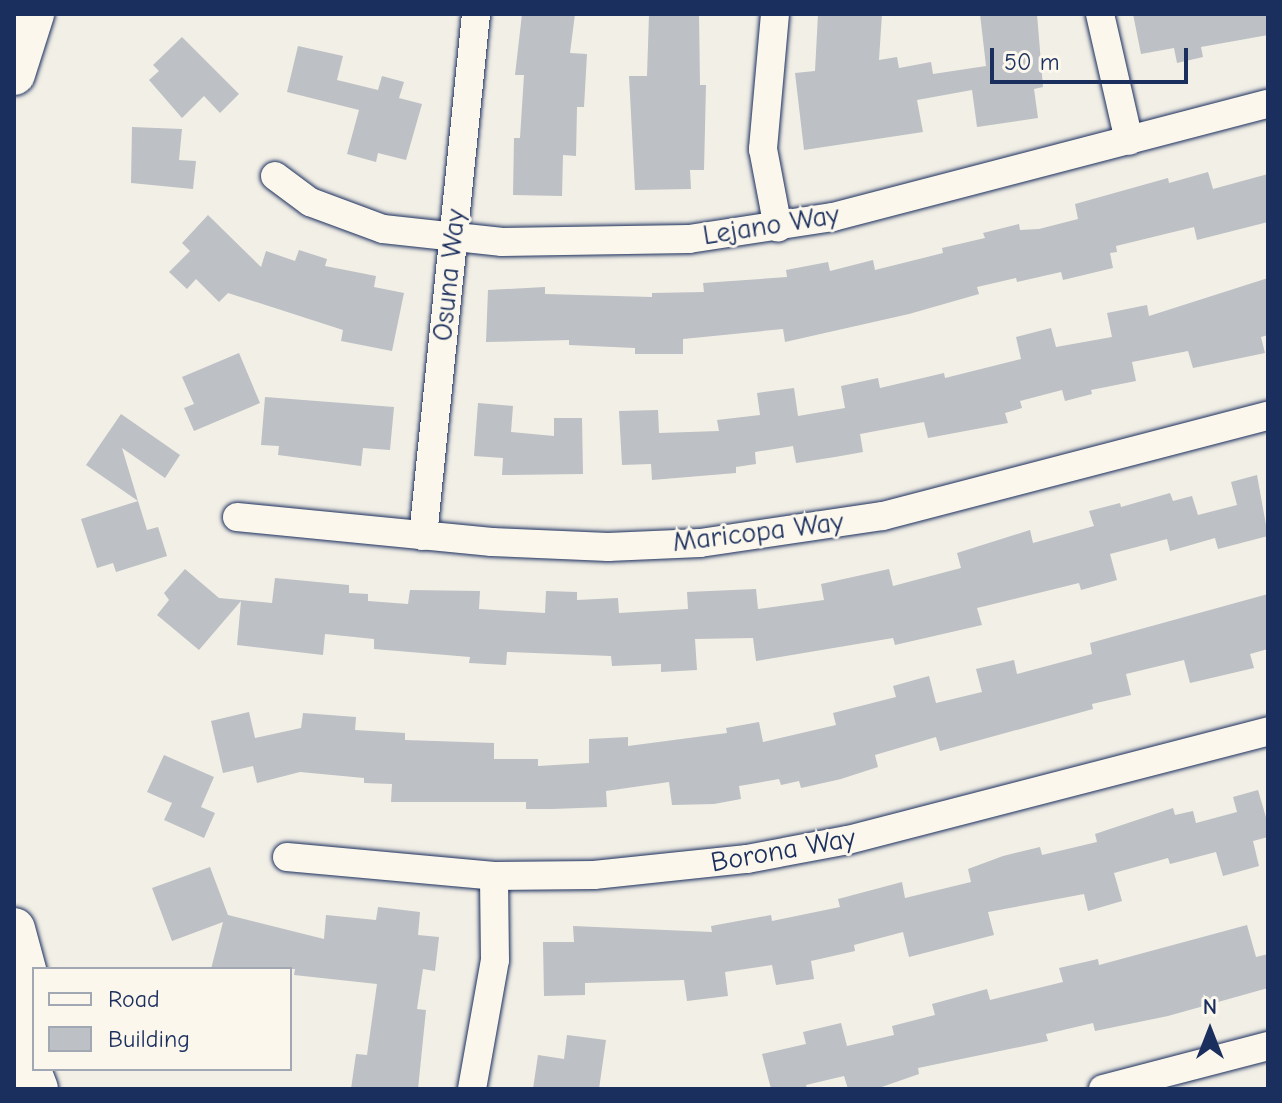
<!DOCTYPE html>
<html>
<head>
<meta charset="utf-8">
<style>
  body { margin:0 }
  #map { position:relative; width:1282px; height:1103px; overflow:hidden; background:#f2efe6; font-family:"Comic Neue",sans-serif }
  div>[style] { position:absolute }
  .building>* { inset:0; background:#bdc0c4 }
  .roads { filter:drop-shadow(0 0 2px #1b2f5e) drop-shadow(0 0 2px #1b2f5e) }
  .minor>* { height:28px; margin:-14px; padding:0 14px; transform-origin:14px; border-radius:14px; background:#fbf7ec }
  .highway>* { height:42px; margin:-21px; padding:0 21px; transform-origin:21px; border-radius:21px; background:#fbf7ec }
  span { translate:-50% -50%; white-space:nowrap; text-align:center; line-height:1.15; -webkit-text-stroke:6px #fbf7ec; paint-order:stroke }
  .street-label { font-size:28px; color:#1b2f5e }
  .frame { position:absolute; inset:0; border:16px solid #1b2f5e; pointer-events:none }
  .legend { position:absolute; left:32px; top:967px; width:260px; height:104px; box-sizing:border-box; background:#fbf7ec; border:2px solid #a1a7b3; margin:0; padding:10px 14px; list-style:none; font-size:24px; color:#1b2f5e }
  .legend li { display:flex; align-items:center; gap:16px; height:40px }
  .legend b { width:40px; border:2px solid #a1a7b3 }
  .north { position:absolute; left:1170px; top:991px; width:80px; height:80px; -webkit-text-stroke:6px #fbf7ec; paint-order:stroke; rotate:0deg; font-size:22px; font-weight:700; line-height:32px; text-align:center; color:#1b2f5e }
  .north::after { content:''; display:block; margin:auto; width:28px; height:36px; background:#1b2f5e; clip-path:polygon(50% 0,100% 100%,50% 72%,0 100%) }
  .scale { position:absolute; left:990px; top:48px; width:198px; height:36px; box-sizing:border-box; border:4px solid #1b2f5e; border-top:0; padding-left:10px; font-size:24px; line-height:28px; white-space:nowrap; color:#1b2f5e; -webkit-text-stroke:6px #fbf7ec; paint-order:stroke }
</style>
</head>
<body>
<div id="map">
  <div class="building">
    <i style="clip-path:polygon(522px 14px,575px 14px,570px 53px,587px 54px,584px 107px,577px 107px,576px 156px,563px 155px,562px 196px,513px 195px,514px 138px,520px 138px,524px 75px,515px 75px)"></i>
    <i style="clip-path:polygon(649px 14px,699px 14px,700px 85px,706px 85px,704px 170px,690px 170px,691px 189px,635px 190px,629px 76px,647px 76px)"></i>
    <i style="clip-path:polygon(818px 14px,882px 14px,879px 60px,897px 57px,899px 68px,931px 62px,933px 74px,986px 66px,980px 14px,1037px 14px,1043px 87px,1034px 89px,1038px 118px,977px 127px,972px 90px,917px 100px,923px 132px,804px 150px,795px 73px,815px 71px)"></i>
    <i style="clip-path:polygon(1133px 14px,1268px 14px,1268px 35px,1201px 47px,1203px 57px,1177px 63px,1174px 48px,1141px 54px)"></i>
    <i style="clip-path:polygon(182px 37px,239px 94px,220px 113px,204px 96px,182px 118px,149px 80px,159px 71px,153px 65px)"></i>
    <i style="clip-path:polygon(298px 46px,343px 56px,337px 80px,378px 90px,382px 76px,404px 82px,399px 98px,422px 104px,406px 160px,378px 153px,376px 162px,347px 154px,359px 110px,287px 92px)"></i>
    <i style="clip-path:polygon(132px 127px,182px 129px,179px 160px,196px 161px,193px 189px,131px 183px)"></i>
    <i style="clip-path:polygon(1208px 172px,1213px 189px,1268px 174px,1268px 222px,1197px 240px,1194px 227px,1116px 246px,1117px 252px,1110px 253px,1113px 268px,1063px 280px,1061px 272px,1017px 282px,1016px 278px,977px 287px,979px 294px,909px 314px,785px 342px,783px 329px,683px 339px,683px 354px,635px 354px,635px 348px,569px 345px,569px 340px,486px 342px,488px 290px,545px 287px,545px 294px,652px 297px,652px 293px,704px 292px,703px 283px,787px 277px,786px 270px,828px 262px,830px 271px,873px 260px,875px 270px,943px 253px,942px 248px,985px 238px,983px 233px,1019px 224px,1020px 230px,1039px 229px,1078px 219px,1075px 204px,1168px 178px,1169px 183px)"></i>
    <i style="clip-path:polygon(208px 215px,261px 267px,266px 251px,295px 261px,299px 250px,327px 259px,325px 266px,376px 276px,374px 287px,404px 293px,392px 351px,341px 341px,343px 330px,228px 293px,219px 302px,196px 279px,187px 289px,169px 272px,190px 251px,182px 243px)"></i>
    <i style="clip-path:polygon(1268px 278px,1268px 335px,1261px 337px,1265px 353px,1193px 368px,1188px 351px,1132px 362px,1136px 381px,1091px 390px,1092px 394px,1065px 401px,1062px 390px,1020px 401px,1022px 408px,1005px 413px,1008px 423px,928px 438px,924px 422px,860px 434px,863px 452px,835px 457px,796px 463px,793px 446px,755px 452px,756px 464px,736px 467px,736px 473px,652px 480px,651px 464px,622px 465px,619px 411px,658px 410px,659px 433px,719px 431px,717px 420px,760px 415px,757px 393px,794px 388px,798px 416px,845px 408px,841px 386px,878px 378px,880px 388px,944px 373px,945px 378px,1021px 359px,1016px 337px,1051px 328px,1056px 347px,1112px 337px,1107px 313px,1147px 305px,1149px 316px)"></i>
    <i style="clip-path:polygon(239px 353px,260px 403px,194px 431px,184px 408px,194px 404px,182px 377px)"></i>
    <i style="clip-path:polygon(265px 397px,394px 407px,390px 450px,363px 448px,361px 466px,278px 455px,279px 446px,261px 445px)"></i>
    <i style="clip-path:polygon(478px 403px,513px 406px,511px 432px,554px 436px,554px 418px,582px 418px,583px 474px,502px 475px,503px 458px,474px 456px)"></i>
    <i style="clip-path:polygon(121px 414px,180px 455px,165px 478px,122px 448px,138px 501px,86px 465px)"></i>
    <i style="clip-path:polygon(1257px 475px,1268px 536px,1218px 549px,1215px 538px,1170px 551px,1167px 539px,1110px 554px,1117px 580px,1081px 590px,1079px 583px,977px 608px,982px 625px,895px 645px,893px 638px,756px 661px,753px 638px,695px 639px,697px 670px,661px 672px,661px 664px,612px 666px,611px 656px,507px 652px,506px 665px,469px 663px,470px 657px,374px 649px,374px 639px,325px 634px,323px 655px,237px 645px,241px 601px,199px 650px,157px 615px,169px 600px,164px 593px,185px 569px,219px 598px,272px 603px,275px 578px,349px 585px,349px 593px,368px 594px,368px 601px,408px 604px,410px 590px,480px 591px,479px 609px,545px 613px,546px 591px,577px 592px,577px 600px,618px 598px,619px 613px,688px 609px,687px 592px,756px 589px,758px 609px,824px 600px,821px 584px,889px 569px,893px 586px,961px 568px,957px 553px,1030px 530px,1033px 543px,1094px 526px,1089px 511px,1120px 503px,1121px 507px,1170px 493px,1173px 501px,1192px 496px,1198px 515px,1237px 505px,1231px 482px)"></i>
    <i style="clip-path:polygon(138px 501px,147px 530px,158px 527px,167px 556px,116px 572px,113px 563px,97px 568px,81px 519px)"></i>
    <i style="clip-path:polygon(1268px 594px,1268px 649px,1250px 654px,1254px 668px,1190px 683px,1184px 660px,1126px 674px,1131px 695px,1092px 704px,1093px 709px,940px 751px,936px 737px,875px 755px,878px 767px,841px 779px,801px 788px,799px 781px,781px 785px,779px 779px,739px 786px,741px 799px,714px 804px,672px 805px,669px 782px,606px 791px,607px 807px,552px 809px,526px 809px,526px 802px,391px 802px,392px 784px,364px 783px,364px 778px,300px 772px,257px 783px,253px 766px,223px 773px,211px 721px,249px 712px,255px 738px,301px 728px,303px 713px,356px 717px,355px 730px,405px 733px,405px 740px,494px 743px,494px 759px,538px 759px,538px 766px,589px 763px,589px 739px,628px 737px,628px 746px,727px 733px,726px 728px,759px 722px,763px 742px,836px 725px,833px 713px,896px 697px,893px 686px,929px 676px,936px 703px,982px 692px,976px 669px,1014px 660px,1017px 674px,1092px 654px,1090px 643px)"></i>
    <i style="clip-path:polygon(164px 755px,214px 777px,201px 807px,215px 813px,204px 838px,164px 820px,172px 803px,147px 792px)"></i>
    <i style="clip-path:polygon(1258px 790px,1268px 824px,1268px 837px,1253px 841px,1259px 866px,1223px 876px,1216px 852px,1170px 864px,1168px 858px,1114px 873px,1122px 901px,1088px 911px,1084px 894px,988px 912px,994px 935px,909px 957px,903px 932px,854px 945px,855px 951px,811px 961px,814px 979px,776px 985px,772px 965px,725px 972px,728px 996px,687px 1001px,684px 980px,585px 983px,585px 995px,544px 996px,543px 942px,574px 942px,573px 926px,712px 932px,711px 926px,771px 915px,772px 921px,840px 907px,838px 899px,902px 882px,905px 898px,971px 882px,968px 869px,1003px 856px,1040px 847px,1042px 855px,1097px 842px,1095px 834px,1173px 808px,1175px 815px,1193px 811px,1196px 823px,1237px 812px,1233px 797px)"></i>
    <i style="clip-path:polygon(210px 867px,228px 915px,324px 939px,326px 915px,376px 920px,378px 907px,420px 912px,418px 935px,439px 937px,435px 971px,423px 969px,417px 1009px,426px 1010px,418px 1089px,351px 1089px,356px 1054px,367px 1055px,377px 984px,294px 975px,295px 969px,211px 969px,223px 922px,172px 941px,152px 888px)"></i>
    <i style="clip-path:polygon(1247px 925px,1256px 957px,1268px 954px,1268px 988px,1168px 1016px,1095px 1031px,1093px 1023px,1046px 1034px,1048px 1041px,918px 1068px,919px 1074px,876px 1089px,848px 1089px,844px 1076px,806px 1085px,807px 1089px,771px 1089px,762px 1054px,806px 1044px,803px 1032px,841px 1023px,847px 1046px,894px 1035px,892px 1026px,935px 1015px,932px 1004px,987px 989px,990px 1000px,1063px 982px,1059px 968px,1098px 959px,1099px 965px)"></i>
    <i style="clip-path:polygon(567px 1035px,606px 1040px,599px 1089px,533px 1089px,538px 1055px,564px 1059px)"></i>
  </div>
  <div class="roads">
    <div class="minor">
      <i style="left:775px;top:14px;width:136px;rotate:95.1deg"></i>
      <i style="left:763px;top:149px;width:80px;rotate:79.2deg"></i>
      <i style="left:1100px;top:14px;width:130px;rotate:77.1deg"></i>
      <i style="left:275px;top:176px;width:44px;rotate:36.6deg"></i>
      <i style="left:310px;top:202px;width:78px;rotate:20.3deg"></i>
      <i style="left:383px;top:229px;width:120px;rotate:6.2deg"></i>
      <i style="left:502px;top:242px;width:187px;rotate:-0.9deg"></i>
      <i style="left:689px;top:239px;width:146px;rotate:-8.7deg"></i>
      <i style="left:833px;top:217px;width:449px;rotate:-14.6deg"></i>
      <i style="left:237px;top:517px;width:256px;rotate:5.6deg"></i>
      <i style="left:492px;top:542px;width:116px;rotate:2.5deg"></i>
      <i style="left:608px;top:547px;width:92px;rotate:-2.5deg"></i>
      <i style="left:700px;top:543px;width:185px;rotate:-8.4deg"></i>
      <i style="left:883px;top:516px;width:398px;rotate:-14.6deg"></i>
      <i style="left:423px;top:536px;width:525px;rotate:-84.2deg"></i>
      <i style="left:287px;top:857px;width:208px;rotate:5.2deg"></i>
      <i style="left:494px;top:876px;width:100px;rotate:-0.6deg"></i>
      <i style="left:594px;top:875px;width:154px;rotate:-6deg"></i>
      <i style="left:747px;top:859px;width:103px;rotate:-10.7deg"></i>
      <i style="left:848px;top:840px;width:434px;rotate:-14.5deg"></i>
      <i style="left:472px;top:1089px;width:131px;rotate:-79.9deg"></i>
      <i style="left:495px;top:960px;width:84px;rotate:-90.7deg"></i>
      <i style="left:1103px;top:1089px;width:171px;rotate:-14.6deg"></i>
    </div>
    <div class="highway">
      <i style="left:14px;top:74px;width:63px;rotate:-72.4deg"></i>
      <i style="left:14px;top:929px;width:77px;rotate:74.9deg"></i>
      <i style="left:14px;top:1029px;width:64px;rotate:69deg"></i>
    </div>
  </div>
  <div class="street-label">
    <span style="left:771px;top:225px;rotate:-9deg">Lejano Way</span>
    <span style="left:449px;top:275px;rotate:-84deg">Osuna Way</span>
    <span style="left:758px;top:532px;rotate:-7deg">Maricopa Way</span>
    <span style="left:783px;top:850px;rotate:-10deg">Borona Way</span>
  </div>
  <div class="frame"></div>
  <ul class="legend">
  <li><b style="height:10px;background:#fbf7ec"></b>Road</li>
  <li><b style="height:22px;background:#bdc0c4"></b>Building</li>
  </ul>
  <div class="north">N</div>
  <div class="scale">50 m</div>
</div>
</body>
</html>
